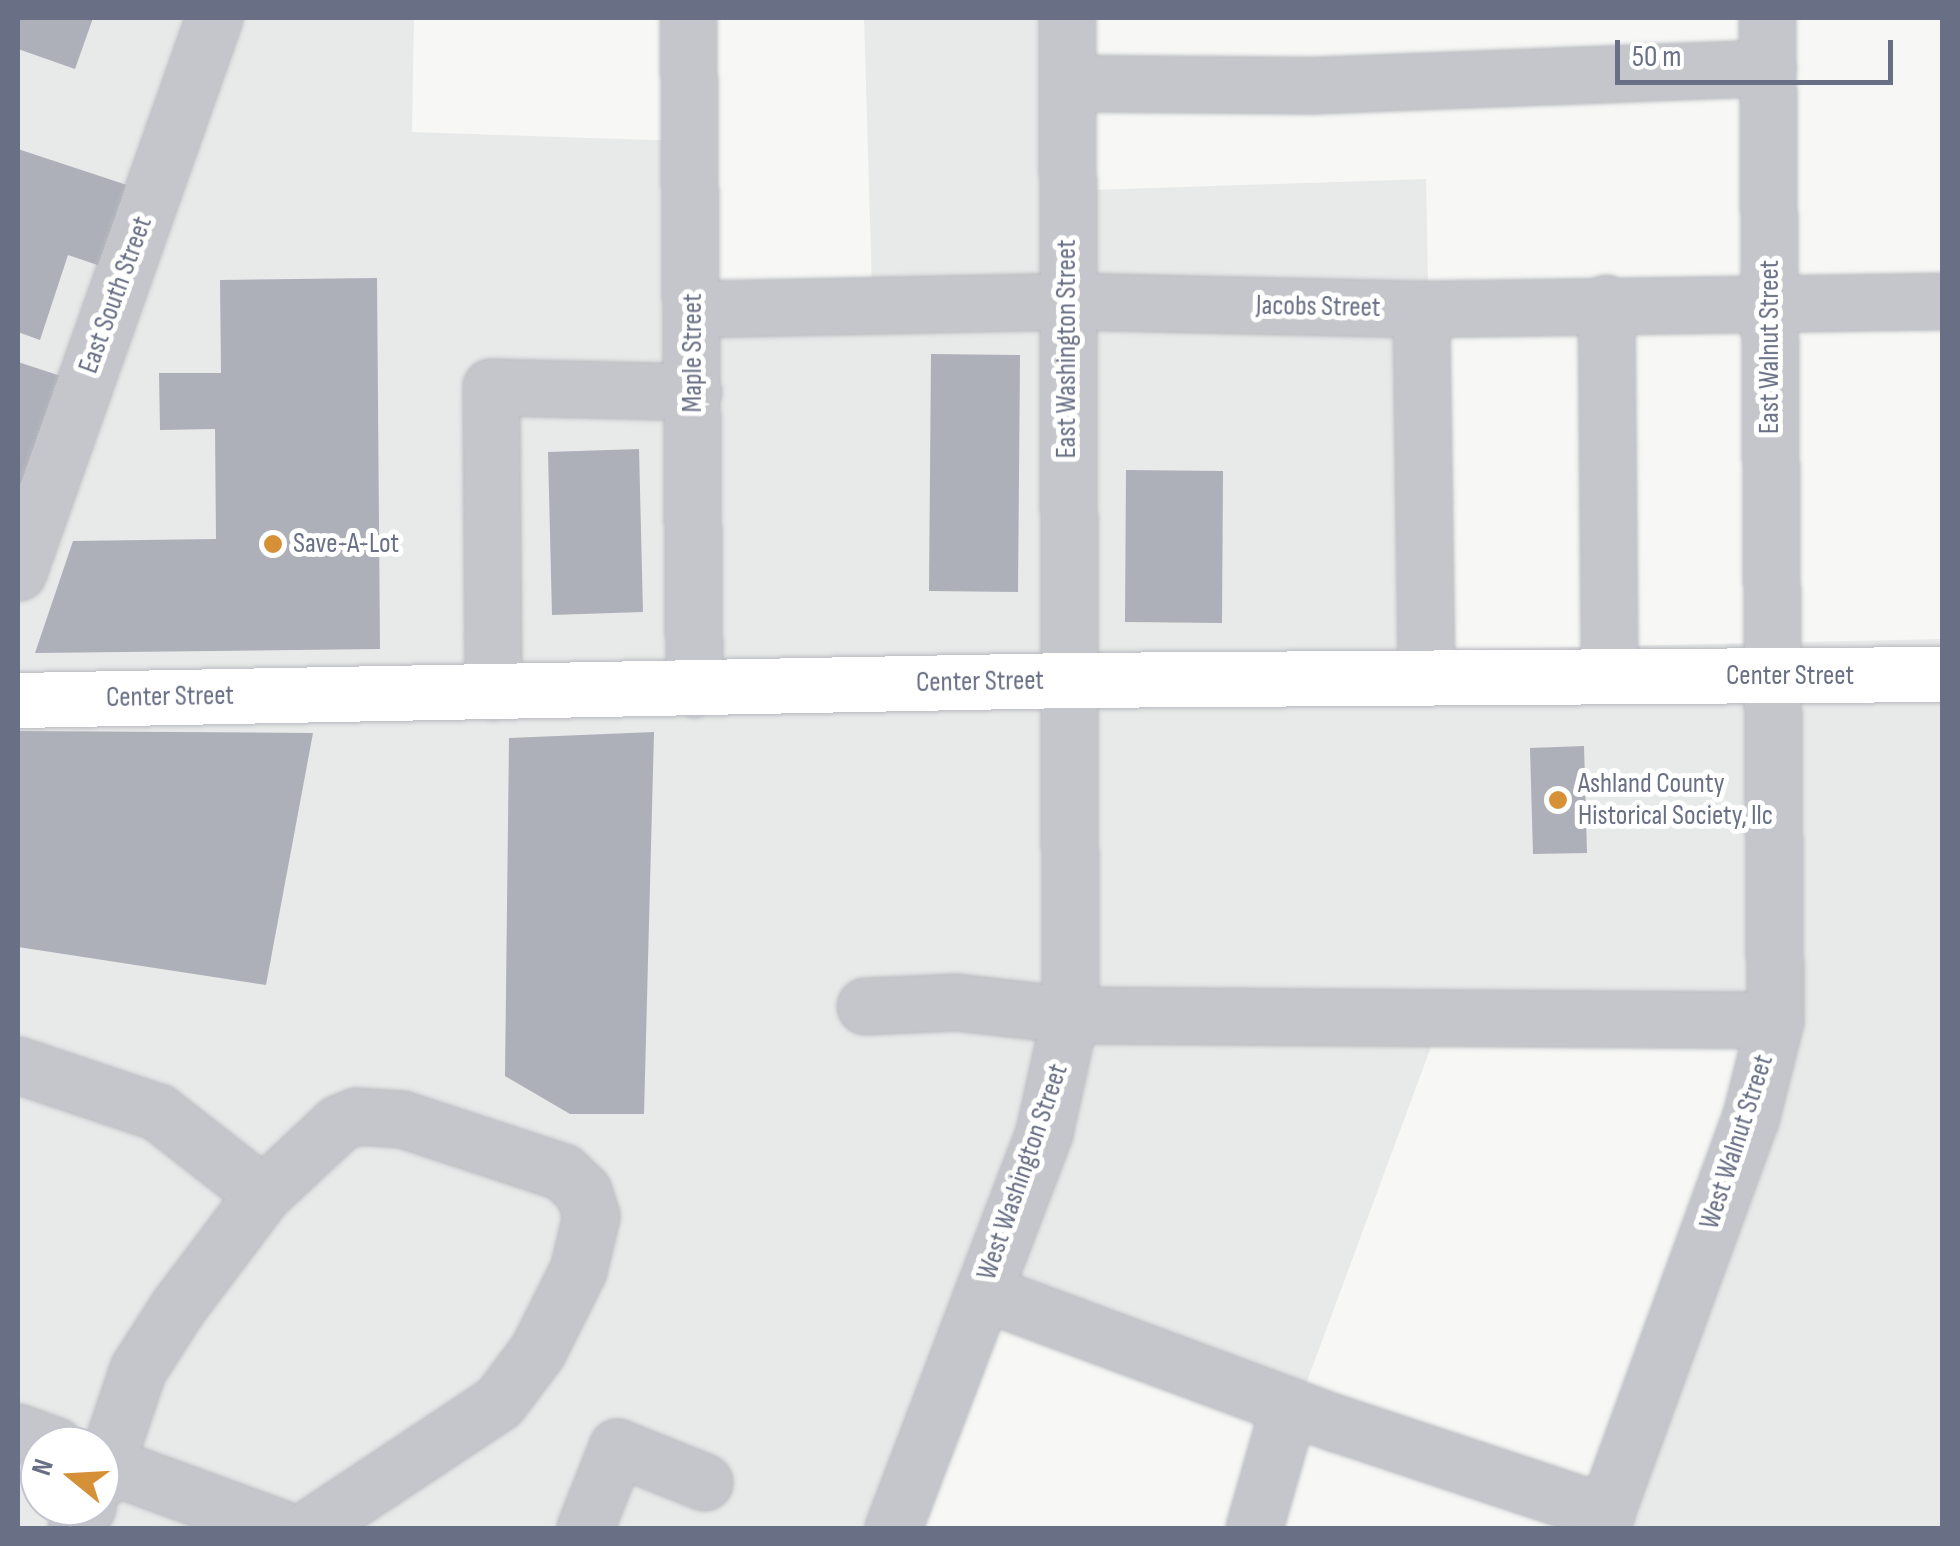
<!DOCTYPE html>
<html>
<head>
<meta charset="utf-8">
<style>
  body { margin:0 }
  #map { position:relative; width:1960px; height:1546px; overflow:hidden; background:#f7f8f6; font-family:"Sofia Sans Condensed",sans-serif }
  div>[style] { position:absolute }
  .built>* { inset:0; background:#e8e9e9 }
  .building>* { inset:0; background:#adb0b9 }
  .roads { filter:drop-shadow(0 0 2px #b7b9be) drop-shadow(0 0 2px #b7b9be) }
  .minor>* { height:55px; margin:-27.5px; padding:0 27.5px; transform-origin:27.5px; border-radius:27.5px; background:#c4c6cb }
  .major>* { height:55px; margin:-27.5px; padding:0 27.5px; transform-origin:27.5px; border-radius:27.5px; background:#fff }
  .dots>* { width:28px; height:28px; translate:-50% -50%; box-sizing:border-box; border:5px solid #fff; border-radius:50% }
  span { translate:-50% -50%; white-space:nowrap; text-align:center; line-height:1.15; -webkit-text-stroke:10px #fff; paint-order:stroke }
  .street-label { font-size:28px; color:#696f84 }
  .poi-label { font-size:28px; color:#696f84 }
  .left { translate:0 -50%; text-align:left }
  .frame { position:absolute; inset:0; border:20px solid #696f84; pointer-events:none }
  .north { position:absolute; left:20px; top:1426px; width:100px; height:100px; box-sizing:border-box; background:#fff; border:2px solid #c3c5ce; border-radius:50%; rotate:288deg; font-size:28px; font-weight:700; line-height:40px; text-align:center; color:#696f84 }
  .north::after { content:''; display:block; margin:auto; width:35px; height:45px; background:#d69138; clip-path:polygon(50% 0,100% 100%,50% 72%,0 100%) }
  .scale { position:absolute; left:1615px; top:40px; width:278px; height:45px; box-sizing:border-box; border:5px solid #696f84; border-top:0; padding-left:12px; font-size:30px; line-height:35px; white-space:nowrap; color:#696f84; -webkit-text-stroke:8px #fff; paint-order:stroke }
</style>
</head>
<body>
<div id="map">
  <div class="built">
    <i style="clip-path:polygon(evenodd,18px 18px,414px 18px,412px 132px,713px 142px,709px 290px,872px 290px,864px 18px,1092px 18px,1092px 190px,1426px 179px,1435px 650px,1942px 639px,1942px 1528px,1592px 1528px,1780px 1029px,1438px 1028px,1302px 1395px,990px 1287px,901px 1528px,18px 1528px,18px 18px,40px 1446px,100px 1446px,100px 1506px,40px 1506px,40px 1446px)"></i>
  </div>
  <div class="building">
    <i style="clip-path:polygon(18px 18px,93px 18px,75px 69px,18px 49px)"></i>
    <i style="clip-path:polygon(18px 149px,148px 192px,121px 273px,68px 255px,40px 340px,18px 332px)"></i>
    <i style="clip-path:polygon(377px 278px,380px 649px,35px 653px,73px 541px,216px 539px,215px 429px,160px 430px,159px 373px,221px 373px,220px 280px)"></i>
    <i style="clip-path:polygon(931px 354px,1020px 355px,1018px 592px,929px 591px)"></i>
    <i style="clip-path:polygon(18px 362px,73px 380px,18px 506px)"></i>
    <i style="clip-path:polygon(639px 449px,643px 612px,552px 615px,548px 452px)"></i>
    <i style="clip-path:polygon(1126px 470px,1223px 471px,1222px 623px,1125px 622px)"></i>
    <i style="clip-path:polygon(18px 731px,313px 733px,266px 985px,18px 947px)"></i>
    <i style="clip-path:polygon(654px 732px,644px 1114px,570px 1114px,505px 1076px,509px 738px)"></i>
    <i style="clip-path:polygon(1584px 746px,1587px 853px,1533px 854px,1530px 748px)"></i>
  </div>
  <div class="roads">
    <div class="minor">
      <i style="left:688px;top:18px;width:671px;rotate:89.49deg"></i>
      <i style="left:1067px;top:83px;width:250px;rotate:0.5deg"></i>
      <i style="left:1317px;top:85px;width:451px;rotate:-2.2deg"></i>
      <i style="left:1606px;top:303px;width:373px;rotate:89.5deg"></i>
      <i style="left:693px;top:309px;width:374px;rotate:-1.2deg"></i>
      <i style="left:1067px;top:301px;width:354px;rotate:1.3deg"></i>
      <i style="left:1421px;top:309px;width:521px;rotate:-0.88deg"></i>
      <i style="left:1421px;top:309px;width:367px;rotate:89.2deg"></i>
      <i style="left:18px;top:572px;width:588px;rotate:-70.52deg"></i>
      <i style="left:493px;top:692px;width:305px;rotate:-90.4deg"></i>
      <i style="left:491px;top:387px;width:202px;rotate:1.4deg"></i>
      <i style="left:865px;top:1006px;width:91px;rotate:-2.5deg"></i>
      <i style="left:956px;top:1002px;width:115px;rotate:6.5deg"></i>
      <i style="left:1070px;top:1015px;width:705px;rotate:0.41deg"></i>
      <i style="left:18px;top:1065px;width:148px;rotate:18.6deg"></i>
      <i style="left:158px;top:1112px;width:133px;rotate:38deg"></i>
      <i style="left:983px;top:1292px;width:377px;rotate:20.4deg"></i>
      <i style="left:1336px;top:1423px;width:285px;rotate:18.4deg"></i>
      <i style="left:18px;top:1432px;width:40px;rotate:20.2deg"></i>
      <i style="left:100px;top:1462px;width:192px;rotate:20.1deg"></i>
      <i style="left:100px;top:1481px;width:118px;rotate:-71.3deg"></i>
      <i style="left:138px;top:1369px;width:72px;rotate:-57.4deg"></i>
      <i style="left:177px;top:1308px;width:143px;rotate:-53deg"></i>
      <i style="left:263px;top:1194px;width:104px;rotate:-43.1deg"></i>
      <i style="left:339px;top:1123px;width:18px;rotate:-22deg"></i>
      <i style="left:356px;top:1116px;width:46px;rotate:3.7deg"></i>
      <i style="left:402px;top:1119px;width:169px;rotate:18.2deg"></i>
      <i style="left:563px;top:1172px;width:28px;rotate:44deg"></i>
      <i style="left:583px;top:1191px;width:26px;rotate:72deg"></i>
      <i style="left:591px;top:1216px;width:56px;rotate:103.5deg"></i>
      <i style="left:578px;top:1270px;width:89px;rotate:116.6deg"></i>
      <i style="left:538px;top:1350px;width:65px;rotate:126.9deg"></i>
      <i style="left:499px;top:1402px;width:228px;rotate:146.4deg"></i>
      <i style="left:76px;top:1528px;width:25px;rotate:-63deg"></i>
      <i style="left:585px;top:1528px;width:87px;rotate:-68.4deg"></i>
      <i style="left:617px;top:1447px;width:94px;rotate:21.9deg"></i>
      <i style="left:893px;top:1528px;width:424px;rotate:-69.1deg"></i>
      <i style="left:1044px;top:1132px;width:120px;rotate:-77.5deg"></i>
      <i style="left:1070px;top:1015px;width:997px;rotate:-90.17deg"></i>
      <i style="left:1254px;top:1528px;width:127px;rotate:-74deg"></i>
      <i style="left:1600px;top:1528px;width:436px;rotate:-69.9deg"></i>
      <i style="left:1750px;top:1119px;width:102px;rotate:-75.8deg"></i>
      <i style="left:1775px;top:1020px;width:1002px;rotate:-90.46deg"></i>
    </div>
    <div class="major">
      <i style="left:18px;top:700px;width:1049px;rotate:-1.09deg"></i>
      <i style="left:1067px;top:680px;width:875px;rotate:-0.39deg"></i>
    </div>
  </div>
  <div class="dots">
    <i style="left:273px;top:544px;background:#d69138"></i>
    <i style="left:1558px;top:800px;background:#d69138"></i>
  </div>
  <div class="street-label">
    <span style="left:116px;top:295px;rotate:-70deg">East South Street</span>
    <span style="left:1318px;top:307px;rotate:1deg">Jacobs Street</span>
    <span style="left:1770px;top:347px;rotate:-90deg">East Walnut Street</span>
    <span style="left:1067px;top:349px;rotate:-90deg">East Washington Street</span>
    <span style="left:693px;top:353px;rotate:-90deg">Maple Street</span>
    <span style="left:1790px;top:676px">Center Street</span>
    <span style="left:980px;top:682px;rotate:-1deg">Center Street</span>
    <span style="left:170px;top:697px;rotate:-1deg">Center Street</span>
    <span style="left:1737px;top:1142px;rotate:-72deg">West Walnut Street</span>
    <span style="left:1023px;top:1172px;rotate:-71deg">West Washington Street</span>
  </div>
  <div class="poi-label">
    <span class="left" style="left:293px;top:544px">Save-A-Lot</span>
    <span class="left" style="left:1578px;top:800px">Ashland County<br>Historical Society, llc</span>
  </div>
  <div class="frame"></div>
  <div class="north">N</div>
  <div class="scale">50 m</div>
</div>
</body>
</html>
